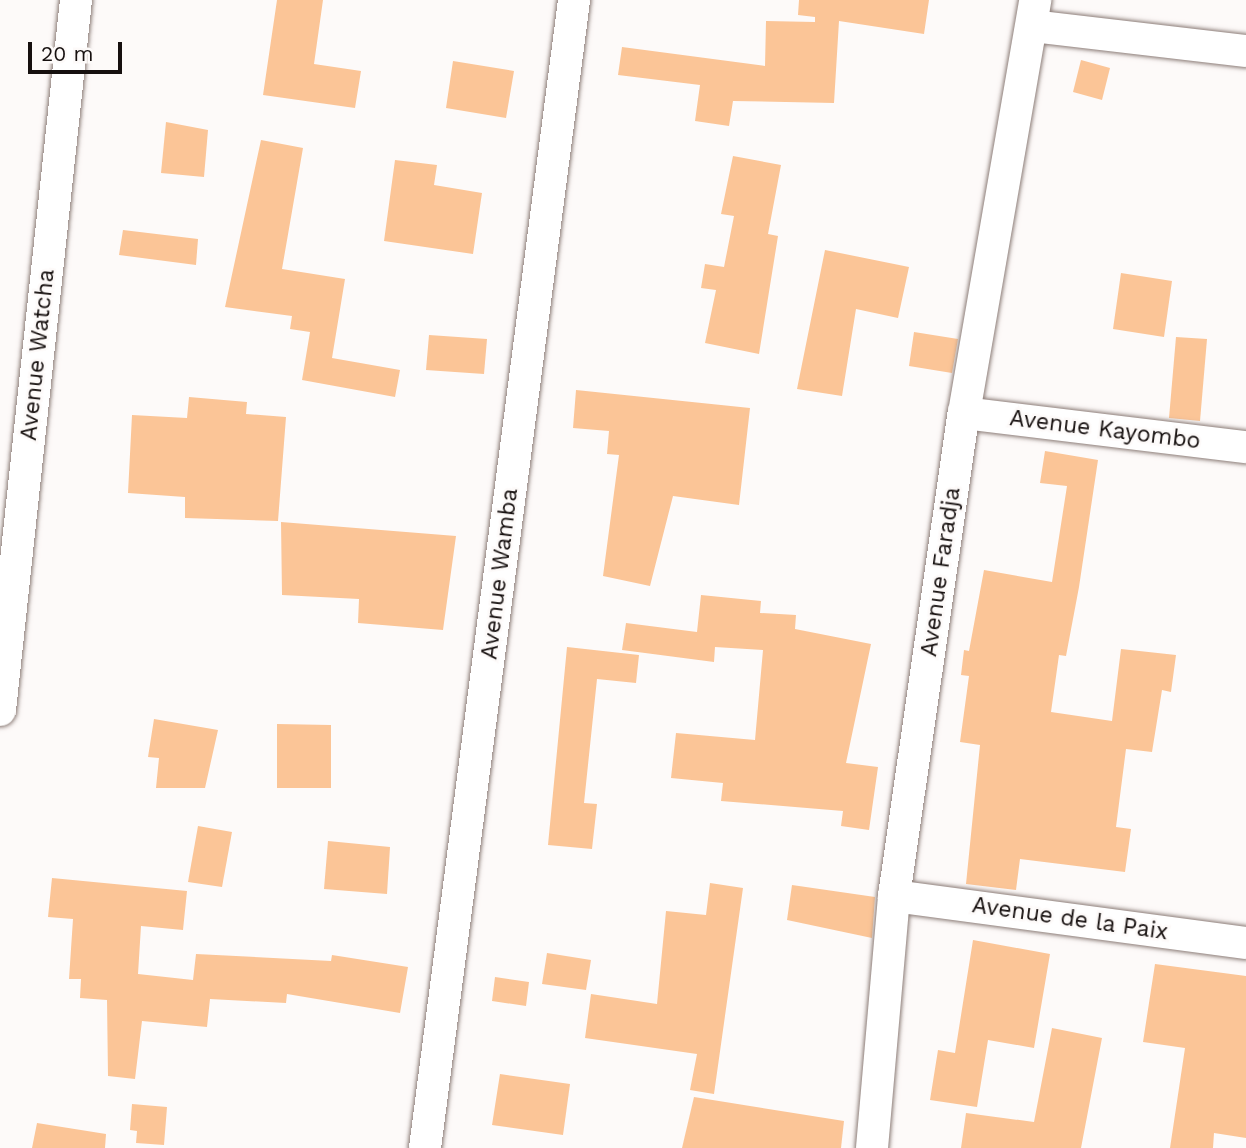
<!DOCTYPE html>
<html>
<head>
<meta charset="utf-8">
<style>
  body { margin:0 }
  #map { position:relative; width:1246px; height:1148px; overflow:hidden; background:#fdfaf9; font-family:"Work Sans",sans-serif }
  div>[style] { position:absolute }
  .building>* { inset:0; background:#fbc597 }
  .roads { filter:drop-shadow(0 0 2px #8d7e79) drop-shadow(0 0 2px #8d7e79) }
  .minor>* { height:32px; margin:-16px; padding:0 16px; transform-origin:16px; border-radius:16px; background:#fff }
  span { translate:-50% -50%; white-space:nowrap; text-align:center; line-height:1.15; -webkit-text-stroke:5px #fdfaf9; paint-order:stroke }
  .street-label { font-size:23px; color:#16100f }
  .scale { position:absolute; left:28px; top:42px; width:94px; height:32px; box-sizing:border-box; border:4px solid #16100f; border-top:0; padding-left:9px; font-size:21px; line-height:24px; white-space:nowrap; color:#16100f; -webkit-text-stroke:5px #fdfaf9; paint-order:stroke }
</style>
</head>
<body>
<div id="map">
  <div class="building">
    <i style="clip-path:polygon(277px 0,323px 0,314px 64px,361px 71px,355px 108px,263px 95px)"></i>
    <i style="clip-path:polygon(799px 0,929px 0,924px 34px,839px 21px,834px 103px,733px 101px,729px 126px,695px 121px,700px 85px,618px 75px,622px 47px,765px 66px,766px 21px,815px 22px,815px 17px,798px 15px)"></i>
    <i style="clip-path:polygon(1081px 60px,1110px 68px,1102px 100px,1073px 92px)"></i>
    <i style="clip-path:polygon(453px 61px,514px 71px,506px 118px,446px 108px)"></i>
    <i style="clip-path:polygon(166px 122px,208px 130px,204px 177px,161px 173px)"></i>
    <i style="clip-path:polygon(261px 140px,303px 148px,282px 269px,345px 279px,332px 358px,400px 370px,395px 397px,302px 380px,310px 332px,290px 329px,292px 316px,225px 307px)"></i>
    <i style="clip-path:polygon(733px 156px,781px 165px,768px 234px,778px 236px,759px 354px,705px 343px,716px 290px,701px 288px,705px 264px,724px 267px,734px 216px,721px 214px)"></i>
    <i style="clip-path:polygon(395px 160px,437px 165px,434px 185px,482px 193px,473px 254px,384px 241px)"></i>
    <i style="clip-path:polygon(123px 230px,198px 239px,196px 265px,119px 255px)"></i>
    <i style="clip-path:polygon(825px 250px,909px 267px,898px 318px,856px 309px,842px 396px,797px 389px)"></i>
    <i style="clip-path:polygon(1121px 273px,1172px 281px,1164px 337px,1113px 329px)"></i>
    <i style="clip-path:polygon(914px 332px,958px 339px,952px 373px,909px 366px)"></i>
    <i style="clip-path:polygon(429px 335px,487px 339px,484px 374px,426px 370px)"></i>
    <i style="clip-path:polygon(1176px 337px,1207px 339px,1200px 421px,1169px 418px)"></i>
    <i style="clip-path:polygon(576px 390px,750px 408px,739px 505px,673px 496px,650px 586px,603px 576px,619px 455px,607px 454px,609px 431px,573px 428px)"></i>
    <i style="clip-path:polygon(189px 397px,247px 402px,246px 414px,286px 417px,278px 521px,185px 518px,185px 497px,128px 493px,132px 415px,187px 418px)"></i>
    <i style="clip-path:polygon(1045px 451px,1098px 460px,1079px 587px,1066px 656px,1059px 655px,1051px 712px,1112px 721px,1121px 649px,1176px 655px,1171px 692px,1162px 690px,1152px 752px,1126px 749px,1116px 827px,1131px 829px,1125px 872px,1020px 859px,1016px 890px,966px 884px,980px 745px,960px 742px,969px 676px,961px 675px,964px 650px,969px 651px,984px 570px,1052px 582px,1067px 486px,1040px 483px)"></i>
    <i style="clip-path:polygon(281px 522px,456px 536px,443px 630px,358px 623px,359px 599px,282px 595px)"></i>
    <i style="clip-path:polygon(701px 595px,761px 601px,760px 613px,796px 615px,795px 629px,871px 644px,846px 763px,878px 767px,869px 830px,841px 826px,843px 811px,721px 801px,723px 783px,671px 778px,676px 733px,755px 740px,763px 650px,715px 647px,714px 662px,622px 650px,626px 623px,697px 632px)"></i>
    <i style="clip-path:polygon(567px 647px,639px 655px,636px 683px,597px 679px,584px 803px,597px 804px,592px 849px,548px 845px)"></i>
    <i style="clip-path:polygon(154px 719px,218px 730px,205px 788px,156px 788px,159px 758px,148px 757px)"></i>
    <i style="clip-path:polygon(277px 724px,331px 725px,331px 788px,277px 788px)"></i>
    <i style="clip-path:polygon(198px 826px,232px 832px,222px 887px,188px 882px)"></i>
    <i style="clip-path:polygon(328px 841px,390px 847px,387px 894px,324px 889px)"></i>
    <i style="clip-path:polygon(52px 878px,187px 891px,183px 930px,141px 926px,138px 974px,193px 980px,196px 954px,331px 961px,332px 955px,408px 967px,400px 1013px,287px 994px,286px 1003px,210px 999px,207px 1027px,142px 1021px,135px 1079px,108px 1076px,107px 1000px,80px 998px,81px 979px,69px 979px,73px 919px,48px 917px)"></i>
    <i style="clip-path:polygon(710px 883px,743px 888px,714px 1094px,690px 1090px,697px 1054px,585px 1038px,591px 994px,657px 1004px,666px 911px,706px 915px)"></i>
    <i style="clip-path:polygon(792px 885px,875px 897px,872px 938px,787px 920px)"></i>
    <i style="clip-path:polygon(973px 940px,1050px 954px,1034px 1048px,988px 1040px,977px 1107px,930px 1100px,938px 1050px,955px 1053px)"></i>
    <i style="clip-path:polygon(547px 953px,591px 960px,586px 990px,542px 984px)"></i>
    <i style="clip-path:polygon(1155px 964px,1246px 976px,1246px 1138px,1214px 1133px,1213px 1148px,1170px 1148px,1185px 1048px,1143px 1042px)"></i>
    <i style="clip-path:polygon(495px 977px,529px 982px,526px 1006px,492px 1001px)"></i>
    <i style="clip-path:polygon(1052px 1028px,1102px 1038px,1081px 1148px,961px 1148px,966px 1113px,1034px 1122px)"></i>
    <i style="clip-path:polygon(500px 1074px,570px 1084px,563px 1135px,492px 1125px)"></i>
    <i style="clip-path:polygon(694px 1097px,844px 1121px,841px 1148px,682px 1148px)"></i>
    <i style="clip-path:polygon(132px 1104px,167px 1107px,164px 1145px,136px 1143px,137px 1131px,130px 1130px)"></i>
    <i style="clip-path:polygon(37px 1123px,106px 1134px,105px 1148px,32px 1148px)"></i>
  </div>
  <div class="roads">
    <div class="minor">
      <i style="left:1032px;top:26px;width:215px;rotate:6.7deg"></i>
      <i style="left:964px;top:413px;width:284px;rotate:6.9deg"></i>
      <i style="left:0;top:710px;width:714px;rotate:-83.89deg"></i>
      <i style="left:894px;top:896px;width:355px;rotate:7.6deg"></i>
      <i style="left:425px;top:1148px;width:1158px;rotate:-82.6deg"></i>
      <i style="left:872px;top:1148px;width:253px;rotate:-85deg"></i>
      <i style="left:894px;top:896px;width:488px;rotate:-81.8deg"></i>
      <i style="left:964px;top:413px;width:419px;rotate:-80.2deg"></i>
    </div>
  </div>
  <div class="street-label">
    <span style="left:38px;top:355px;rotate:-84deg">Avenue Watcha</span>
    <span style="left:1105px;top:430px;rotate:7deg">Avenue Kayombo</span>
    <span style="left:941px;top:572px;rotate:-82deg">Avenue Faradja</span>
    <span style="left:500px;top:574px;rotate:-83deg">Avenue Wamba</span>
    <span style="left:1070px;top:919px;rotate:8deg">Avenue de la Paix</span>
  </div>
  <div class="scale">20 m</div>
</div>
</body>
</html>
